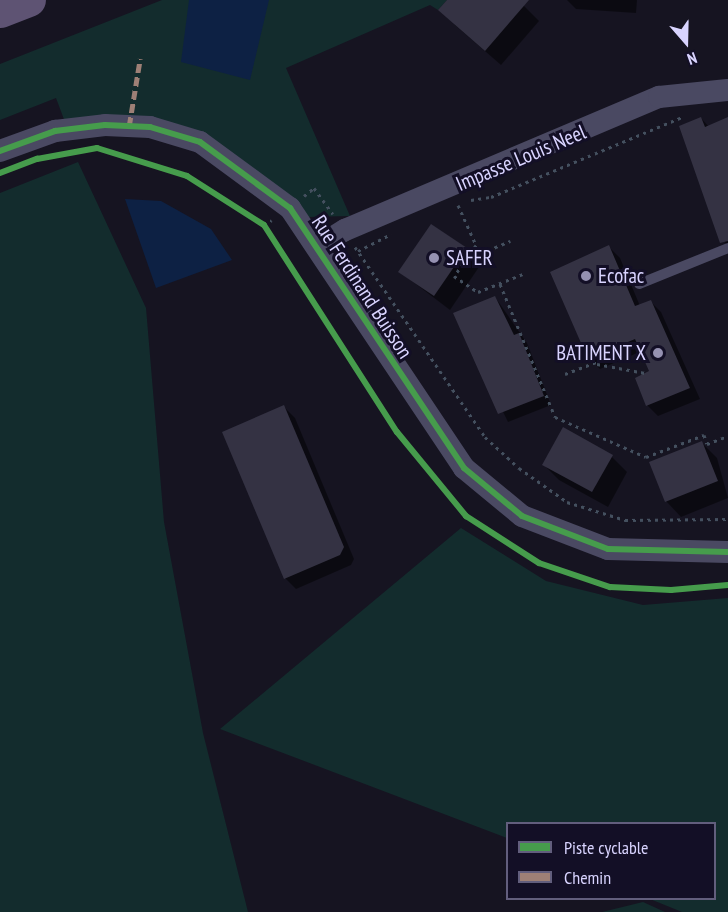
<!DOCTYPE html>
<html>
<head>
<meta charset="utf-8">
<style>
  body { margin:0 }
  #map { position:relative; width:728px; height:912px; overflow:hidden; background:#161421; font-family:"PT Sans Narrow",sans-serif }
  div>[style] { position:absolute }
  .green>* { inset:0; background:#132c2d }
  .water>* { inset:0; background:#0d2144 }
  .shadow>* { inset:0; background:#0007 }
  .building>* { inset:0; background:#343243 }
  .path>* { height:3px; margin-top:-1.5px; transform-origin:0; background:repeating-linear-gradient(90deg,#44505f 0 3px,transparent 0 7.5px) }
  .lane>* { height:10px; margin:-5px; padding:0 5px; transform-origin:5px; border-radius:5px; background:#4a4962 }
  .street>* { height:22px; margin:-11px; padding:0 11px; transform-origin:11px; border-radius:11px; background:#4a4962 }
  .primary>* { height:33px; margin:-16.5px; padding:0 16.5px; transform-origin:16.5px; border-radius:16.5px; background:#5e5373 }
  .quiet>* { height:4.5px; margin-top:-2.25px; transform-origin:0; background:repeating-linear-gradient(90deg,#9e8076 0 9px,transparent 0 13.5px) }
  .cycleway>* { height:6px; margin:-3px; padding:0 3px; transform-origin:3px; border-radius:3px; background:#469c4c }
  .dots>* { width:16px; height:16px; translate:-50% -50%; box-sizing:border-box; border:3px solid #130f26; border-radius:50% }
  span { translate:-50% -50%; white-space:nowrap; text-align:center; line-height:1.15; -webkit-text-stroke:6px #130f26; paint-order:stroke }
  .street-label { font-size:21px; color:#d9d4ff }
  .poi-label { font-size:21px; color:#d9d4ff }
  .left { translate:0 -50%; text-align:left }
  .right { translate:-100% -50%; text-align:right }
  .legend { position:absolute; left:506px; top:822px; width:210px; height:78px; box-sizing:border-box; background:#130f26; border:2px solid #625e7d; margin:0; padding:8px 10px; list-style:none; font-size:18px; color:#d9d4ff }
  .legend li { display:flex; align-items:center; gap:12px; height:30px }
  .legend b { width:30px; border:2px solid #625e7d }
  .north { position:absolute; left:656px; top:12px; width:60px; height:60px; -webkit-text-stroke:4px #130f26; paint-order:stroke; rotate:160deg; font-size:16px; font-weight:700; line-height:24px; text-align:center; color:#d9d4ff }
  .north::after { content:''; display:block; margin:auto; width:21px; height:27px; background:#d9d4ff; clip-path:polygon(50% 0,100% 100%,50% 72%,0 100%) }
</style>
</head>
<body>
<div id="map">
  <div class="green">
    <i style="clip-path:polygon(162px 0,447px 0,438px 10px,430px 5px,286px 68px,350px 216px,309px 217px,193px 134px,65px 122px,56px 98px,0 120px,0 64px)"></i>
    <i style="clip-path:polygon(78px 162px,146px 308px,164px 522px,203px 733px,248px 912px,0 912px,0 193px)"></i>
    <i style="clip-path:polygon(461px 528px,546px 581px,643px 605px,728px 598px,728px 912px,682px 912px,650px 899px,714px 898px,714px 824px,508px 824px,507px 838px,220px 729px)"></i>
    <i style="clip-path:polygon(643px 902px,665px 912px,602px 912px)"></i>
  </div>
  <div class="water">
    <i style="clip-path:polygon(189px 0,269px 0,250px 80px,181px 62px)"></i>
    <i style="clip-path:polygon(125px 199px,161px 201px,211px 229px,232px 260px,156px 288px)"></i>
  </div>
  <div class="shadow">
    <i style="clip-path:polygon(449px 0,518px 0,539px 21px,501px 65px,455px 25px)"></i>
    <i style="clip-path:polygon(567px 0,637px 0,636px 13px,576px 9px)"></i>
    <i style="clip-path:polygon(701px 118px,709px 127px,728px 123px,728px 246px,720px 237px)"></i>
    <i style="clip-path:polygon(609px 247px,620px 258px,640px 306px,650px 301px,661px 312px,700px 399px,658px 416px,647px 405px,651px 372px,642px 351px,600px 369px,589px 358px)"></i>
    <i style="clip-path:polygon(466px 249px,481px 264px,450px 310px,400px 272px)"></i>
    <i style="clip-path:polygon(495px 297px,527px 343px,551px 405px,508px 422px,455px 314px)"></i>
    <i style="clip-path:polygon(284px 407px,295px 418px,354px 559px,351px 565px,296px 589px,285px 578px)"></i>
    <i style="clip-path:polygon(702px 443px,717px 458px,728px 498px,681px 517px,666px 501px)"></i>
    <i style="clip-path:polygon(612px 457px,627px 472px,608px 507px,559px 480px,544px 465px)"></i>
  </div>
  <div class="building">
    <i style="clip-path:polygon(447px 0,529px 0,485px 51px,438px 10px)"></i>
    <i style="clip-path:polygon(701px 117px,705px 127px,728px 117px,728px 241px,720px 243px,679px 126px)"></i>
    <i style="clip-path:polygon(431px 224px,467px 248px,434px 296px,398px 272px)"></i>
    <i style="clip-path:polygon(609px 245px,635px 306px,651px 300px,690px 388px,646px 406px,635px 378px,649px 371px,635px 339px,588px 359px,550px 272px)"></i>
    <i style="clip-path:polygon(495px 296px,514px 335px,519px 333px,544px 396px,498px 414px,453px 313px)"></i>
    <i style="clip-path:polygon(284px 405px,344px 547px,340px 555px,284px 579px,222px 432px)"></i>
    <i style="clip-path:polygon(563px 427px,613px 455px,592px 492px,542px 465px)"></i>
    <i style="clip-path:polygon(702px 441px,718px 481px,665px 502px,649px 462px)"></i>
  </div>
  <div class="path">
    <i style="left:304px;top:196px;width:13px;rotate:-39deg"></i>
    <i style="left:314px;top:188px;width:32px;rotate:54deg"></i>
    <i style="left:471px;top:200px;width:20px;rotate:-9deg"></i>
    <i style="left:491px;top:197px;width:207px;rotate:-22.7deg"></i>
    <i style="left:458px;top:205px;width:44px;rotate:65.8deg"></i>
    <i style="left:476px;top:245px;width:38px;rotate:125deg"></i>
    <i style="left:454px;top:276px;width:29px;rotate:34deg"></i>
    <i style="left:478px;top:292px;width:48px;rotate:-21.8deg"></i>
    <i style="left:264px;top:225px;width:9px;rotate:-32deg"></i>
    <i style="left:355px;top:247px;width:230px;rotate:55.6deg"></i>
    <i style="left:485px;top:437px;width:46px;rotate:42.4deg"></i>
    <i style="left:519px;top:468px;width:59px;rotate:35.3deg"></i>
    <i style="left:567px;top:502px;width:61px;rotate:17.2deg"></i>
    <i style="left:625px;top:520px;width:103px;rotate:-0.6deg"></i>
    <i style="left:358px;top:251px;width:37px;rotate:-27deg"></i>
    <i style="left:467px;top:259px;width:47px;rotate:-22.7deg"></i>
    <i style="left:500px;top:284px;width:144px;rotate:67.5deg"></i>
    <i style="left:555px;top:417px;width:99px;rotate:23.7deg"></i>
    <i style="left:646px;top:457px;width:62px;rotate:-20.8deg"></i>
    <i style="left:704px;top:435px;width:9px;rotate:72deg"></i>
    <i style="left:707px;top:444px;width:22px;rotate:-21deg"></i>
    <i style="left:597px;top:364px;width:49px;rotate:10.6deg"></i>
    <i style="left:565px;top:374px;width:78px;rotate:-21deg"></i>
  </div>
  <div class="lane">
    <i style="left:639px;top:284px;width:96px;rotate:-22deg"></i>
  </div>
  <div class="street">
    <i style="left:0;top:151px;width:59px;rotate:-20deg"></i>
    <i style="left:55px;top:131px;width:50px;rotate:-6.8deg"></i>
    <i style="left:105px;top:125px;width:45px;rotate:2.5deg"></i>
    <i style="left:150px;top:127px;width:52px;rotate:16.7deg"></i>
    <i style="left:200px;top:142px;width:112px;rotate:36.3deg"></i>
    <i style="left:290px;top:208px;width:313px;rotate:56.2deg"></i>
    <i style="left:464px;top:468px;width:75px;rotate:39.6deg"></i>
    <i style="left:522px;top:516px;width:92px;rotate:21deg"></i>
    <i style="left:608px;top:549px;width:120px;rotate:1.4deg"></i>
    <i style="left:319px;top:246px;width:31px;rotate:-32deg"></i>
    <i style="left:345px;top:230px;width:341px;rotate:-23deg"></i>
    <i style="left:659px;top:97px;width:69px;rotate:-5.8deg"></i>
  </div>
  <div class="primary">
    <i style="left:0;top:11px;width:31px;rotate:-21deg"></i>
  </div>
  <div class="quiet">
    <i style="left:129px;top:126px;width:68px;rotate:-80.7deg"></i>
  </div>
  <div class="cycleway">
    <i style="left:0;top:151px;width:59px;rotate:-20deg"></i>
    <i style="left:55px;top:131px;width:50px;rotate:-6.8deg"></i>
    <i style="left:105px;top:125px;width:45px;rotate:2.5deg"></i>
    <i style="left:150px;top:127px;width:52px;rotate:16.7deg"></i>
    <i style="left:200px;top:142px;width:112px;rotate:36.3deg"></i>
    <i style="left:290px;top:208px;width:313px;rotate:56.2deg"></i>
    <i style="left:464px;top:468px;width:75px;rotate:39.6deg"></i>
    <i style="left:522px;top:516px;width:92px;rotate:21deg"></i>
    <i style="left:608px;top:549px;width:120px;rotate:1.4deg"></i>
    <i style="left:0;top:173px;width:40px;rotate:-21deg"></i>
    <i style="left:37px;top:159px;width:61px;rotate:-10.4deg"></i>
    <i style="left:97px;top:148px;width:94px;rotate:17.3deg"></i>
    <i style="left:187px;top:176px;width:91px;rotate:32.5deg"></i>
    <i style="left:264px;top:225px;width:246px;rotate:57.3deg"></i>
    <i style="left:397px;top:432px;width:109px;rotate:50.6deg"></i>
    <i style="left:466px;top:516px;width:87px;rotate:32.8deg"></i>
    <i style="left:539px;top:563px;width:75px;rotate:18.7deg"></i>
    <i style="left:610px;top:587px;width:61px;rotate:2.8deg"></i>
    <i style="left:671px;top:590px;width:57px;rotate:-5deg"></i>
  </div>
  <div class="dots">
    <i style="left:434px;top:258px;background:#9591b1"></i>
    <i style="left:586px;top:276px;background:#9591b1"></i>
    <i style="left:658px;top:353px;background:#9591b1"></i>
  </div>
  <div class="street-label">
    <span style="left:521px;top:158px;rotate:-23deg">Impasse Louis Neel</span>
    <span style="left:362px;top:287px;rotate:57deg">Rue Ferdinand Buisson</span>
  </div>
  <div class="poi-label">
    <span class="left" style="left:446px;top:258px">SAFER</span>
    <span class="left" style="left:598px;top:276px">Ecofac</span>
    <span class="right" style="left:646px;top:353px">BATIMENT X</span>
  </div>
  <ul class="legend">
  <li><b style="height:8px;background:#469c4c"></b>Piste cyclable</li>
  <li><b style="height:8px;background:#9e8076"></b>Chemin</li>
  </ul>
  <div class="north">N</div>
</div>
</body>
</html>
